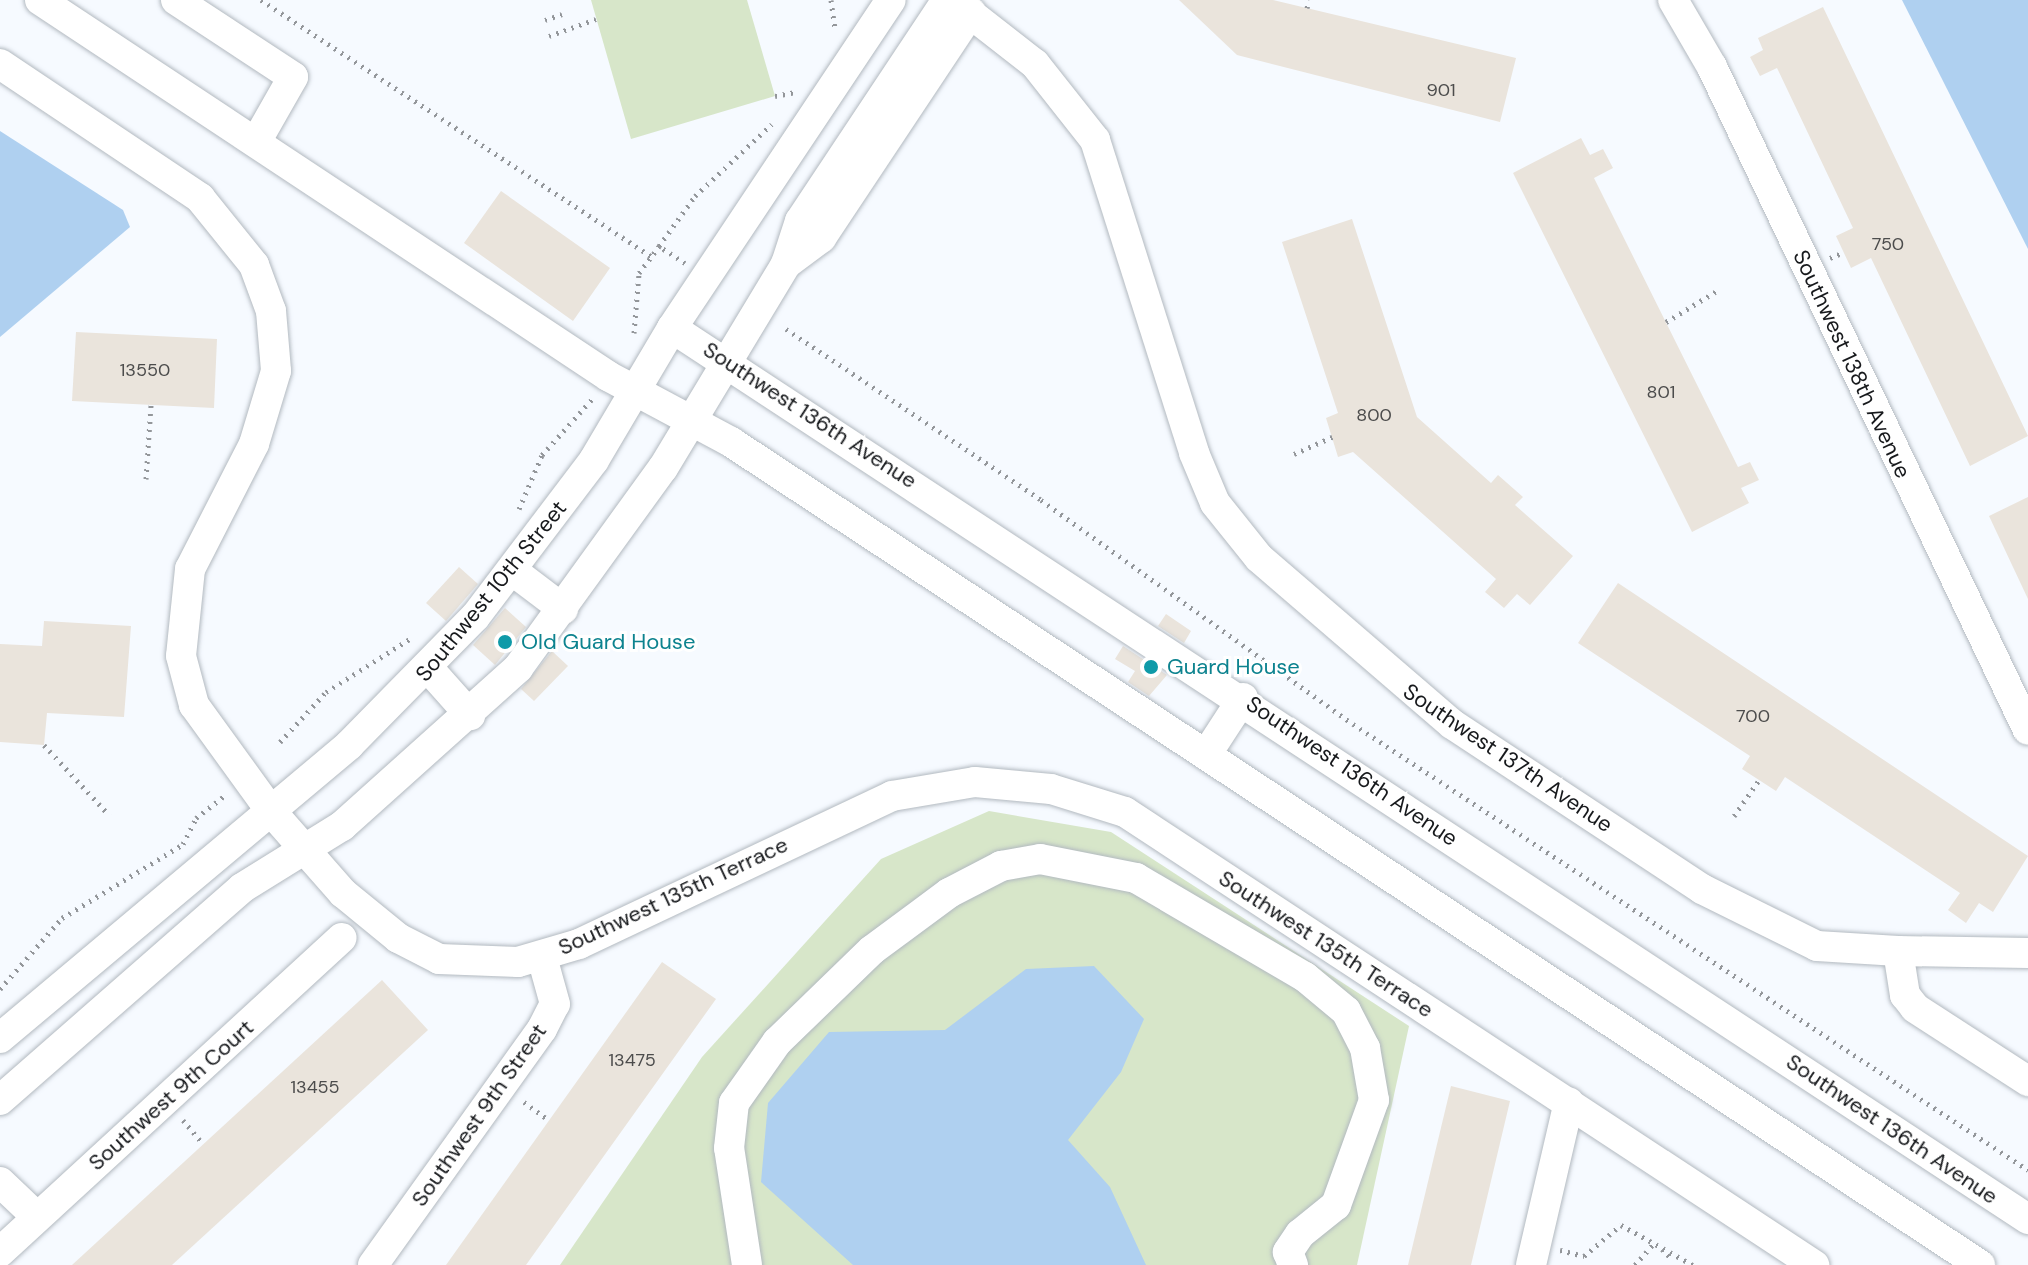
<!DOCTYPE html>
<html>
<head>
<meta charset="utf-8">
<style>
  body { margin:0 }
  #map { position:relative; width:2028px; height:1265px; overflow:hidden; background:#f6faff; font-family:"DM Sans",sans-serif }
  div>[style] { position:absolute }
  .green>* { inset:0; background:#d7e6c9 }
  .water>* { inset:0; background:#afd0f0 }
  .building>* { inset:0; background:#eae4dc }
  .path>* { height:5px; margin-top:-2.5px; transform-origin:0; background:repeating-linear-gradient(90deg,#93969a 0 2px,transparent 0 8px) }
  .roads { filter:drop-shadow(0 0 2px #b2b9c0) drop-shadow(0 0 2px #b2b9c0) }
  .minor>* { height:30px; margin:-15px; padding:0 15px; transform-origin:15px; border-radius:15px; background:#fff }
  .dots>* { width:22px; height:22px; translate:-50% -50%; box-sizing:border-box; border:4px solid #fff; border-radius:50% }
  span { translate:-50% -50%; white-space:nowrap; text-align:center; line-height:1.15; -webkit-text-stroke:6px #fff; paint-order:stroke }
  .number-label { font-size:18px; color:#4c4c4c }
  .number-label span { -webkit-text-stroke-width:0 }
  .street-label { font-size:22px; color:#17191c }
  .culture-label { font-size:22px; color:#0d838f }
  .left { translate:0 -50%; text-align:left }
</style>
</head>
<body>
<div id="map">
  <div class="green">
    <i style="clip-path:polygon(591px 0,747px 0,775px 96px,631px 139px)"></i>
    <i style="clip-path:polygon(989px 811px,1111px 832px,1409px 1026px,1357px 1265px,560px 1265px,702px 1057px,881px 859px)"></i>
  </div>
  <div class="water">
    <i style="clip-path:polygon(1903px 0,2028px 0,2028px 249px,1902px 0)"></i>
    <i style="clip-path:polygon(0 131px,123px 210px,130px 227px,0 337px)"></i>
    <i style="clip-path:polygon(1094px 966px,1144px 1019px,1121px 1072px,1068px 1140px,1110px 1187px,1146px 1265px,853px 1265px,761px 1182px,768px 1103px,829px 1032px,945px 1030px,1026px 969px)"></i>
  </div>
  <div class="building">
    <i style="clip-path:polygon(1179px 0,1273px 0,1516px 58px,1500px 122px,1237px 55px)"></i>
    <i style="clip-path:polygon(1823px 7px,2028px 436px,1970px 466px,1871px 258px,1851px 268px,1836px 236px,1853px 228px,1777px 68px,1760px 76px,1750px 57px,1763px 50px,1758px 38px)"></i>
    <i style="clip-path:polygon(1581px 138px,1590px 155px,1603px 149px,1613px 168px,1594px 178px,1738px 467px,1750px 462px,1759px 480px,1741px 488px,1749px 503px,1692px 532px,1513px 173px)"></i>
    <i style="clip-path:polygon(501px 191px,610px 268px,573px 321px,464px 243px)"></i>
    <i style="clip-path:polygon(1352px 219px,1417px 417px,1491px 483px,1498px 475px,1523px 497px,1515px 505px,1573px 556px,1530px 605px,1517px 594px,1504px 608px,1485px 592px,1496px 579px,1353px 452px,1338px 457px,1326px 418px,1338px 413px,1282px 242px)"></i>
    <i style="clip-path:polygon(76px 332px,217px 339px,214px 408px,72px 401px)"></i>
    <i style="clip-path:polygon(2028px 497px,2028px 599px,1989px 516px)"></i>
    <i style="clip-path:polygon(459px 567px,478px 584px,446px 621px,426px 603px)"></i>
    <i style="clip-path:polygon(1618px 583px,2028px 856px,1993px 912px,1979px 903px,1966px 923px,1948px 910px,1960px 893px,1785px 777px,1776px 791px,1742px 769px,1750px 756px,1578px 643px)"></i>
    <i style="clip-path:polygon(505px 608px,526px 627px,495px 665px,473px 645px)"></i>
    <i style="clip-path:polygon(1166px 614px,1191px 631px,1184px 643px,1158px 626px)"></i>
    <i style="clip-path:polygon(44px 621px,131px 626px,124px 717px,47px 713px,44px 745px,0 742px,0 644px,42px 646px)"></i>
    <i style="clip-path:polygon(1123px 646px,1167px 675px,1149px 696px,1128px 682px,1135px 671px,1115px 659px)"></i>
    <i style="clip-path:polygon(552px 651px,568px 666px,534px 701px,521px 689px)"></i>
    <i style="clip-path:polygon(662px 962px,716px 999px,526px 1265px,446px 1265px)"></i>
    <i style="clip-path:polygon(382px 980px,428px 1030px,172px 1265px,72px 1265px)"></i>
    <i style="clip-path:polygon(1451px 1086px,1510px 1101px,1471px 1265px,1408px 1265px)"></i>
  </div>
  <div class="path">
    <i style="left:261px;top:0;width:467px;rotate:33.3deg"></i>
    <i style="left:831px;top:0;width:29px;rotate:82deg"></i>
    <i style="left:1307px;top:8px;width:8px;rotate:-76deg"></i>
    <i style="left:545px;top:20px;width:18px;rotate:-19deg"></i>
    <i style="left:549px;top:36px;width:50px;rotate:-19.9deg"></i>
    <i style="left:775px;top:96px;width:21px;rotate:-11deg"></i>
    <i style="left:1830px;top:258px;width:15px;rotate:-23deg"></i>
    <i style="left:685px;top:263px;width:31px;rotate:-147deg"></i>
    <i style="left:659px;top:246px;width:62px;rotate:-54.2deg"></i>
    <i style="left:695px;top:196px;width:105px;rotate:-43.1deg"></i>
    <i style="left:1666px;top:322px;width:61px;rotate:-31.6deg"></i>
    <i style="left:786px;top:329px;width:307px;rotate:33.8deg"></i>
    <i style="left:1041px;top:500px;width:384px;rotate:35.7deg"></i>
    <i style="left:1353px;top:724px;width:809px;rotate:33.45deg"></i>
    <i style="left:634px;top:333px;width:60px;rotate:-85.2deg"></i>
    <i style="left:639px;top:273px;width:34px;rotate:-53deg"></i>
    <i style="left:1294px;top:454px;width:42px;rotate:-24.1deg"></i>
    <i style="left:146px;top:479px;width:74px;rotate:-86.1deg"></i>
    <i style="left:519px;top:509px;width:59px;rotate:-66.9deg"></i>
    <i style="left:542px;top:455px;width:79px;rotate:-48.1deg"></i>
    <i style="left:280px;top:742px;width:68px;rotate:-47.4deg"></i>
    <i style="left:326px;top:692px;width:103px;rotate:-32.3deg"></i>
    <i style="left:44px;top:745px;width:96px;rotate:47.1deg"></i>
    <i style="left:1734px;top:816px;width:44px;rotate:-55.2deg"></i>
    <i style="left:0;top:989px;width:94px;rotate:-48.9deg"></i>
    <i style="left:62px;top:918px;width:142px;rotate:-31.4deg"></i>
    <i style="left:183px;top:844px;width:29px;rotate:-63deg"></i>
    <i style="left:196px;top:818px;width:37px;rotate:-38deg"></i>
    <i style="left:524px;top:1102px;width:31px;rotate:36deg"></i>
    <i style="left:183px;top:1120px;width:31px;rotate:50deg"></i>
    <i style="left:1662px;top:1249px;width:14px;rotate:45deg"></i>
    <i style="left:1560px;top:1250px;width:25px;rotate:14deg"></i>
    <i style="left:1584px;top:1256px;width:48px;rotate:-40deg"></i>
    <i style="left:1621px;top:1225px;width:82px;rotate:29.1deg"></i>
    <i style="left:1635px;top:1265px;width:30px;rotate:-49deg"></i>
  </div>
  <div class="roads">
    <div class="minor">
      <i style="left:40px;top:0;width:681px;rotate:33.5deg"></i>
      <i style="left:608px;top:376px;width:140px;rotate:28.2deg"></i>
      <i style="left:731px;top:442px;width:1496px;rotate:33.38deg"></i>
      <i style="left:176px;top:0;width:140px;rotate:33.3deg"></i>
      <i style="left:293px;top:77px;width:75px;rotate:119.6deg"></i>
      <i style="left:953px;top:0;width:104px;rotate:38deg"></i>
      <i style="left:1035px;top:64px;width:97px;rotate:51.7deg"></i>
      <i style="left:1095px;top:140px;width:328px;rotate:72.4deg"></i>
      <i style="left:1194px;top:453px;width:54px;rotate:67.2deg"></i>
      <i style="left:1215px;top:503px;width:70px;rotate:51.3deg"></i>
      <i style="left:1259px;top:558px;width:255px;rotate:40.7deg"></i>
      <i style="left:1452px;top:724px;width:300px;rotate:33.4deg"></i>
      <i style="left:1702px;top:889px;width:128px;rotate:26.4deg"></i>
      <i style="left:1817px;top:946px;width:81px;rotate:3.5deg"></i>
      <i style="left:1898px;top:951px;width:45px;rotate:81deg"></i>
      <i style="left:1905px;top:995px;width:16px;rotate:52deg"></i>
      <i style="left:1915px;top:1008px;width:135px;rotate:32.9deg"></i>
      <i style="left:1673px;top:0;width:78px;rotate:59.8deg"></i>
      <i style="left:1712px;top:67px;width:734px;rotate:64.52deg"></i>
      <i style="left:0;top:64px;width:241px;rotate:33.8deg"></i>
      <i style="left:200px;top:198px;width:86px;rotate:51.1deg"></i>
      <i style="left:254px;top:265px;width:49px;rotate:69.7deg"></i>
      <i style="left:271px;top:311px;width:60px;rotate:85.2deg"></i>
      <i style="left:276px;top:371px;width:76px;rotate:106.8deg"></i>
      <i style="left:254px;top:444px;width:140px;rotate:117.1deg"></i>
      <i style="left:190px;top:569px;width:87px;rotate:95.9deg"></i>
      <i style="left:181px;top:656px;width:51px;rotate:75.1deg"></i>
      <i style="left:194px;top:705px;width:130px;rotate:54.1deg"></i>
      <i style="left:270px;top:810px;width:111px;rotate:48.7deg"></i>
      <i style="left:343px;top:893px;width:71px;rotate:39.3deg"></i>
      <i style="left:398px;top:938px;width:46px;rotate:27.1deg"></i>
      <i style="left:439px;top:959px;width:79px;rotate:2.2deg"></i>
      <i style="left:518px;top:962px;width:64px;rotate:-16.4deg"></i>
      <i style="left:579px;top:944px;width:346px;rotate:-25.3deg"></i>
      <i style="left:892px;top:796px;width:84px;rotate:-9.6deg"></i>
      <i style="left:975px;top:782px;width:76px;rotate:5.3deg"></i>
      <i style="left:1051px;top:789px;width:77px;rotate:17.3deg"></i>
      <i style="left:1125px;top:812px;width:825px;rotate:33.32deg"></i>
      <i style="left:786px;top:264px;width:44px;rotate:-36.6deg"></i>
      <i style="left:821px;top:238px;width:271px;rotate:-56.4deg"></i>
      <i style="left:672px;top:328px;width:1623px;rotate:33.31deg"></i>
      <i style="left:513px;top:571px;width:63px;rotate:37.2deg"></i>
      <i style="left:429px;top:669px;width:62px;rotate:48.3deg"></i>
      <i style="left:1206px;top:755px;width:68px;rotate:-57deg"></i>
      <i style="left:1898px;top:951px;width:130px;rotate:0.9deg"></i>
      <i style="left:0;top:1038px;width:456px;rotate:-40deg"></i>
      <i style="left:349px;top:745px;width:180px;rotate:-45.5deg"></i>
      <i style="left:475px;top:617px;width:197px;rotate:-52.8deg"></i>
      <i style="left:594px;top:460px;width:153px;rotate:-59.4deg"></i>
      <i style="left:672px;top:328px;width:394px;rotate:-56.3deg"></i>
      <i style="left:0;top:1100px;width:322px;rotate:-41.2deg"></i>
      <i style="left:242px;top:888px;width:118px;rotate:-31.8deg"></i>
      <i style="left:342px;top:826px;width:237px;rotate:-41.9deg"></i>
      <i style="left:518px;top:668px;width:247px;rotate:-54.1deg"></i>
      <i style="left:663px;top:468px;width:238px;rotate:-58.9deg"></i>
      <i style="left:786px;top:264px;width:45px;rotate:-72deg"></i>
      <i style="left:800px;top:221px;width:265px;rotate:-56.4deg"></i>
      <i style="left:0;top:1182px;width:51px;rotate:43.4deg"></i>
      <i style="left:0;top:1252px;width:464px;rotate:-42.6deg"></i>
      <i style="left:373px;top:1265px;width:290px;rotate:-54.4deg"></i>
      <i style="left:542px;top:1029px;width:28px;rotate:-63deg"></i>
      <i style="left:555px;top:1004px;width:49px;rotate:-105.5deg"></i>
      <i style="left:747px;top:1265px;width:118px;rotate:-98.7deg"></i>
      <i style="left:729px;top:1148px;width:45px;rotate:-83.7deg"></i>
      <i style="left:734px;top:1103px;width:75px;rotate:-54.8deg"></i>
      <i style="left:777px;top:1042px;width:132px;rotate:-44.1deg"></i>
      <i style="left:872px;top:950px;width:96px;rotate:-36.5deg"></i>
      <i style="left:949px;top:893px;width:59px;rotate:-27.4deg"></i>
      <i style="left:1001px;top:866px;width:40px;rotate:-10deg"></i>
      <i style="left:1040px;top:859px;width:98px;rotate:11.2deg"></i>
      <i style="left:1136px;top:878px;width:196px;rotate:30.4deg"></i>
      <i style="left:1305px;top:977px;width:53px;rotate:39.7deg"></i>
      <i style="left:1346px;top:1011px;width:42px;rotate:62.8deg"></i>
      <i style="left:1365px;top:1048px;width:53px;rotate:80.2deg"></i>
      <i style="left:1374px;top:1100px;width:112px;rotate:109.9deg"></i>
      <i style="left:1336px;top:1205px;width:46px;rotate:141.1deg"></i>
      <i style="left:1300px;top:1234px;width:22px;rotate:124deg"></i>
      <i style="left:1288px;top:1252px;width:14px;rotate:69deg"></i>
      <i style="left:1531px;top:1265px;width:167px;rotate:-76.9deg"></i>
    </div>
  </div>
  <div class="dots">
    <i style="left:505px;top:642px;background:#0f9aa8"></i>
    <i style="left:1151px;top:667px;background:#0f9aa8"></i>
  </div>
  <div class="number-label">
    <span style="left:1441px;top:90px">901</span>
    <span style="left:1888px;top:244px">750</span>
    <span style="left:145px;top:370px">13550</span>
    <span style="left:1661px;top:392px">801</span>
    <span style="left:1374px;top:415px">800</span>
    <span style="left:1753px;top:716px">700</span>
    <span style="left:632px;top:1060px">13475</span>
    <span style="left:315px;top:1087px">13455</span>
  </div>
  <div class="street-label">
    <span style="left:1852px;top:364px;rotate:65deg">Southwest 138th Avenue</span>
    <span style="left:810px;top:415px;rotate:33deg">Southwest 136th Avenue</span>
    <span style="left:491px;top:591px;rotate:-51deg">Southwest 10th Street</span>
    <span style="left:1508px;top:758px;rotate:34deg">Southwest 137th Avenue</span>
    <span style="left:1352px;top:771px;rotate:34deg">Southwest 136th Avenue</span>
    <span style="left:673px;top:896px;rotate:-25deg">Southwest 135th Terrace</span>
    <span style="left:1326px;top:944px;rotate:33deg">Southwest 135th Terrace</span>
    <span style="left:171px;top:1095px;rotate:-42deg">Southwest 9th Court</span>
    <span style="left:479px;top:1115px;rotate:-55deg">Southwest 9th Street</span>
    <span style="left:1892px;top:1129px;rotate:34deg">Southwest 136th Avenue</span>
  </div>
  <div class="culture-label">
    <span class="left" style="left:521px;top:642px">Old Guard House</span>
    <span class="left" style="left:1167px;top:667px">Guard House</span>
  </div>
</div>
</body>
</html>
